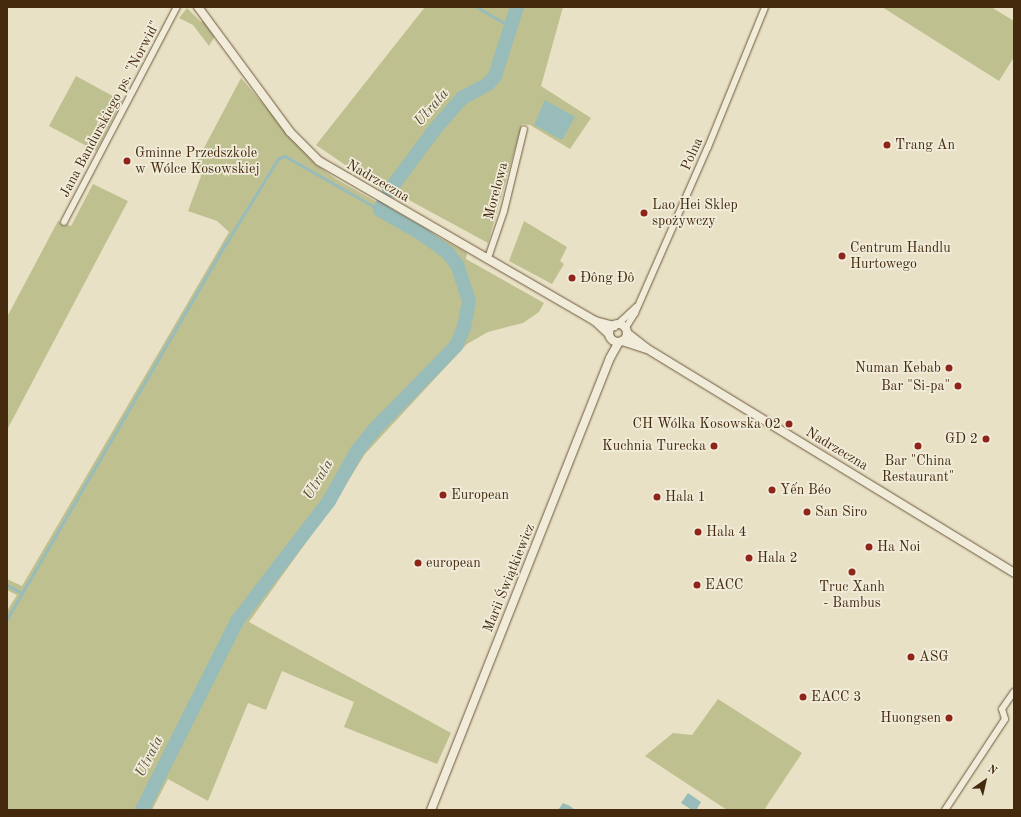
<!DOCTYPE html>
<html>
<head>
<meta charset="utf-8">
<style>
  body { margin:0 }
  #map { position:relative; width:1021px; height:817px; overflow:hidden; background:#e9e1c6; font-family:"Old Standard TT",serif }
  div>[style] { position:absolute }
  .green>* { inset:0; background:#bfc090 }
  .water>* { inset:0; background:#98bcb9 }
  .stream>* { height:2.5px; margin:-1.25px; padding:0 1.25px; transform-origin:1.25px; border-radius:1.25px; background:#98bcb9 }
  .river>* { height:14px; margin:-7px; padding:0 7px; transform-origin:7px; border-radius:7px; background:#98bcb9 }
  .roads { filter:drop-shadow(0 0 1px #6e583c) drop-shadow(0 0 1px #6e583c) }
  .minor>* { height:6px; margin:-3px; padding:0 3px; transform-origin:3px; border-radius:3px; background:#f1ecda }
  .tertiary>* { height:8px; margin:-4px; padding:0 4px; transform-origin:4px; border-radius:4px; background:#f1ecda }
  .tertiary>.ring { margin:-4px; padding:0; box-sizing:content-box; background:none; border:8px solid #f1ecda; border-radius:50% }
  .dots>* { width:11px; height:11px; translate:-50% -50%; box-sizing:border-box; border:2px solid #f1ecda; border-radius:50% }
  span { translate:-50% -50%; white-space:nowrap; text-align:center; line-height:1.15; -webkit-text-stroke:3.5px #f1ecda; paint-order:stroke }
  .street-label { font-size:14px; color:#452a0e }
  .poi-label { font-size:14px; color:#452a0e }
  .left { translate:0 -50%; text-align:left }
  .right { translate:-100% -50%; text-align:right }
  .water-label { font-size:15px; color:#5a4e39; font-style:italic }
  .frame { position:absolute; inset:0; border:8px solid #452a0e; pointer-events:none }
  .north { position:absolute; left:965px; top:761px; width:40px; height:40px; -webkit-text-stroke:3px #f1ecda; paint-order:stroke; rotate:34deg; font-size:11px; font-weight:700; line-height:16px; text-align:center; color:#452a0e }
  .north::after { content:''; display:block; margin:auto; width:14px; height:18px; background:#452a0e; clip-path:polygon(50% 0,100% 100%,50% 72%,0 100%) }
</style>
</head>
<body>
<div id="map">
  <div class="green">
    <i style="clip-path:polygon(425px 7px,563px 7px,541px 86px,591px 118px,570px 149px,530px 125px,522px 124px,488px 243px,396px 193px,395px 199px,316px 145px)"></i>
    <i style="clip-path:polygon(882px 7px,991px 7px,1014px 21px,1014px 57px,999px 81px)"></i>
    <i style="clip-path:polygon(187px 8px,201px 22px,204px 20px,215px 36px,209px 46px,193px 25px,179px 18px)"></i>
    <i style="clip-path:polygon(76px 76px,122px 101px,96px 151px,49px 126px)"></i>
    <i style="clip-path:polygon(241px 78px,314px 163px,336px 179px,467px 253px,466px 259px,544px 303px,539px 312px,523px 323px,488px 332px,467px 344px,365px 454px,335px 502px,249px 622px,451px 733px,437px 764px,344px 727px,354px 702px,282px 671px,266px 710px,248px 703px,208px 801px,168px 779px,152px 810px,7px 810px,7px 611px,17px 595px,7px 590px,7px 579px,22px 586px,229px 232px,217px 221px,188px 211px,201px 176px,195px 165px)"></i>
    <i style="clip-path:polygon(93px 184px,128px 201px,7px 430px,7px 317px,58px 221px,71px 226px)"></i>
    <i style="clip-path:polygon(524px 221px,567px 247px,560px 261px,564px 264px,552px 284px,509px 261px)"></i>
    <i style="clip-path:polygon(718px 699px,802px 753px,764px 810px,727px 810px,645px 756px,673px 733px,692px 735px)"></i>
  </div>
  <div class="water">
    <i style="clip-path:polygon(545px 100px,575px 117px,562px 140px,534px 125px)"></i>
    <i style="clip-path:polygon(688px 793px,701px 802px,697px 809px,692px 810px,681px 803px)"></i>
    <i style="clip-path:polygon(563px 803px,570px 806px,575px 810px,558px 810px)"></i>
  </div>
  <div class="stream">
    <i style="left:477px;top:7px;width:39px;rotate:30deg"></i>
    <i style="left:7px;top:585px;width:17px;rotate:28deg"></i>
    <i style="left:7px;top:619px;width:433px;rotate:-59.8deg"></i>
    <i style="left:225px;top:245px;width:101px;rotate:-58.4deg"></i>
    <i style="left:278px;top:159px;width:8px;rotate:-23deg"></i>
    <i style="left:285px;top:156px;width:109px;rotate:29.6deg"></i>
  </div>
  <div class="river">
    <i style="left:389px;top:191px;width:77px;rotate:-53.4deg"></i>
    <i style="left:435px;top:129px;width:41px;rotate:-48.9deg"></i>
    <i style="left:462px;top:98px;width:30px;rotate:-28deg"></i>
    <i style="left:488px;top:84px;width:11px;rotate:-49deg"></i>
    <i style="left:495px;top:76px;width:72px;rotate:-72.3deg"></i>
    <i style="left:142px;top:810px;width:212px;rotate:-63.3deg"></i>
    <i style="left:237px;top:621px;width:151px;rotate:-52.5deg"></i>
    <i style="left:329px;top:501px;width:57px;rotate:-60.8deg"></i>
    <i style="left:357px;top:451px;width:28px;rotate:-51deg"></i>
    <i style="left:375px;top:429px;width:116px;rotate:-45.7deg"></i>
    <i style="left:456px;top:346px;width:21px;rotate:-67deg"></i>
    <i style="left:464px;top:327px;width:26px;rotate:-79deg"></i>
    <i style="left:469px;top:301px;width:38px;rotate:-108deg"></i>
    <i style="left:457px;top:265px;width:15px;rotate:-127deg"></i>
    <i style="left:448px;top:253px;width:29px;rotate:-144deg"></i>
    <i style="left:425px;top:236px;width:52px;rotate:-150deg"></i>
    <i style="left:380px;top:210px;width:5px;rotate:-68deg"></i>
  </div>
  <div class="roads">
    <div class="minor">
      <i style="left:64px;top:222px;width:243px;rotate:-62.3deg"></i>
      <i style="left:488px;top:258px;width:50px;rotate:-71.2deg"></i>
      <i style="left:504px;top:211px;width:84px;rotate:-76.3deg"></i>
      <i style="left:618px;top:324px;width:25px;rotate:-43deg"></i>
      <i style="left:625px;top:329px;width:19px;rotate:-58deg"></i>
      <i style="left:635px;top:313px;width:181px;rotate:-66.3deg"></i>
      <i style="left:708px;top:147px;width:151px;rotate:-67.8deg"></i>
      <i style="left:945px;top:810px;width:109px;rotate:-56.6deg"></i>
      <i style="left:1005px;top:719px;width:10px;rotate:-107deg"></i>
      <i style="left:1002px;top:709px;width:21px;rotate:-55deg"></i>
    </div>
    <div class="tertiary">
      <i style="left:198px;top:7px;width:155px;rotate:53.6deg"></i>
      <i style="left:290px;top:132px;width:41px;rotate:45deg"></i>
      <i style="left:319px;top:161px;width:319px;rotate:30.1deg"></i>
      <i style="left:595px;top:321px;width:20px;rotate:15deg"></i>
      <i style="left:595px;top:321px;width:19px;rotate:43deg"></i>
      <i class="ring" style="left:609px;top:324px;width:10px;height:10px"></i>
      <i style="left:627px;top:333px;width:24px;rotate:38deg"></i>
      <i style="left:646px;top:348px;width:431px;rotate:31.4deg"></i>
      <i style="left:622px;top:341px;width:25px;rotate:18deg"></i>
      <i style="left:431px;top:810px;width:486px;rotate:-68.4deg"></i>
      <i style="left:610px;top:358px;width:18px;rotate:-61deg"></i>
    </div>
  </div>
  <div class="dots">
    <i style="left:887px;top:145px;background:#8f2418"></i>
    <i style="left:127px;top:161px;background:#8f2418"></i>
    <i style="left:644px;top:213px;background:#8f2418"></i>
    <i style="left:842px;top:256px;background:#8f2418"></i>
    <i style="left:572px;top:278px;background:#8f2418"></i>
    <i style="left:949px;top:368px;background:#8f2418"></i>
    <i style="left:958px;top:386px;background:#8f2418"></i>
    <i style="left:789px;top:424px;background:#8f2418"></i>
    <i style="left:986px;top:439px;background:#8f2418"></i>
    <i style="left:714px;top:446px;background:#8f2418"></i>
    <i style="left:918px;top:446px;background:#8f2418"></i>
    <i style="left:772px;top:490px;background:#8f2418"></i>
    <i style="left:443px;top:495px;background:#8f2418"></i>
    <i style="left:657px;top:497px;background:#8f2418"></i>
    <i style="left:807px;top:512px;background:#8f2418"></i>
    <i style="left:698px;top:532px;background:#8f2418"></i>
    <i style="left:869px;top:547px;background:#8f2418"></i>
    <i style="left:749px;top:558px;background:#8f2418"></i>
    <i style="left:418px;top:563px;background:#8f2418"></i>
    <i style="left:852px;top:572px;background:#8f2418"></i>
    <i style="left:697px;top:585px;background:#8f2418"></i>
    <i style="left:911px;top:657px;background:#8f2418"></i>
    <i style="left:803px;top:697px;background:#8f2418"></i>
    <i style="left:949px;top:718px;background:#8f2418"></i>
  </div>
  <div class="street-label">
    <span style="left:110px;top:109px;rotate:-62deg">Jana Bandurskiego ps. "Norwid"</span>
    <span style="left:692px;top:154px;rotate:-66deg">Polna</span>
    <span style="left:378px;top:181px;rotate:30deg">Nadrzeczna</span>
    <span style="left:496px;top:191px;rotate:-75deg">Morelowa</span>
    <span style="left:837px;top:449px;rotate:31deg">Nadrzeczna</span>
    <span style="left:509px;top:578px;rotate:-68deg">Marii Świątkiewicz</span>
  </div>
  <div class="poi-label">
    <span class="left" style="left:895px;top:145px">Trang An</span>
    <span class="left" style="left:135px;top:161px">Gminne Przedszkole<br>w Wólce Kosowskiej</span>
    <span class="left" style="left:652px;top:213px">Lao Hei Sklep<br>spożywczy</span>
    <span class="left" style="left:850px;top:256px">Centrum Handlu<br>Hurtowego</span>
    <span class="left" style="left:580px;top:278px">Đông Đô</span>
    <span class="right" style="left:941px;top:368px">Numan Kebab</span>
    <span class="right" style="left:950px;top:386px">Bar "Si-pa"</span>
    <span class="right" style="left:781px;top:424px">CH Wólka Kosowska 02</span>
    <span class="right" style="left:978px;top:439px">GD 2</span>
    <span class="right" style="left:706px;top:446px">Kuchnia Turecka</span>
    <span style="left:918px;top:469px">Bar "China<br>Restaurant"</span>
    <span class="left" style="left:780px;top:490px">Yến Béo</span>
    <span class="left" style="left:451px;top:495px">European</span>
    <span class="left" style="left:665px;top:497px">Hala 1</span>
    <span class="left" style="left:815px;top:512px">San Siro</span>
    <span class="left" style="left:706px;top:532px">Hala 4</span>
    <span class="left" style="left:877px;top:547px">Ha Noi</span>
    <span class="left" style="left:757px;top:558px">Hala 2</span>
    <span class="left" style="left:426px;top:563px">european</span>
    <span class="left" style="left:705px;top:585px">EACC</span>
    <span style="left:852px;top:595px">Truc Xanh<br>- Bambus</span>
    <span class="left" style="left:919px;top:657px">ASG</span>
    <span class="left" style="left:811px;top:697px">EACC 3</span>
    <span class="right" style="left:941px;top:718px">Huongsen</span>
  </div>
  <div class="water-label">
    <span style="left:432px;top:108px;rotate:-49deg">Utrata</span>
    <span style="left:319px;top:480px;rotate:-59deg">Utrata</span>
    <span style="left:150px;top:757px;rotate:-63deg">Utrata</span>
  </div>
  <div class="frame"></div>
  <div class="north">N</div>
</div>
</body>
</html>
